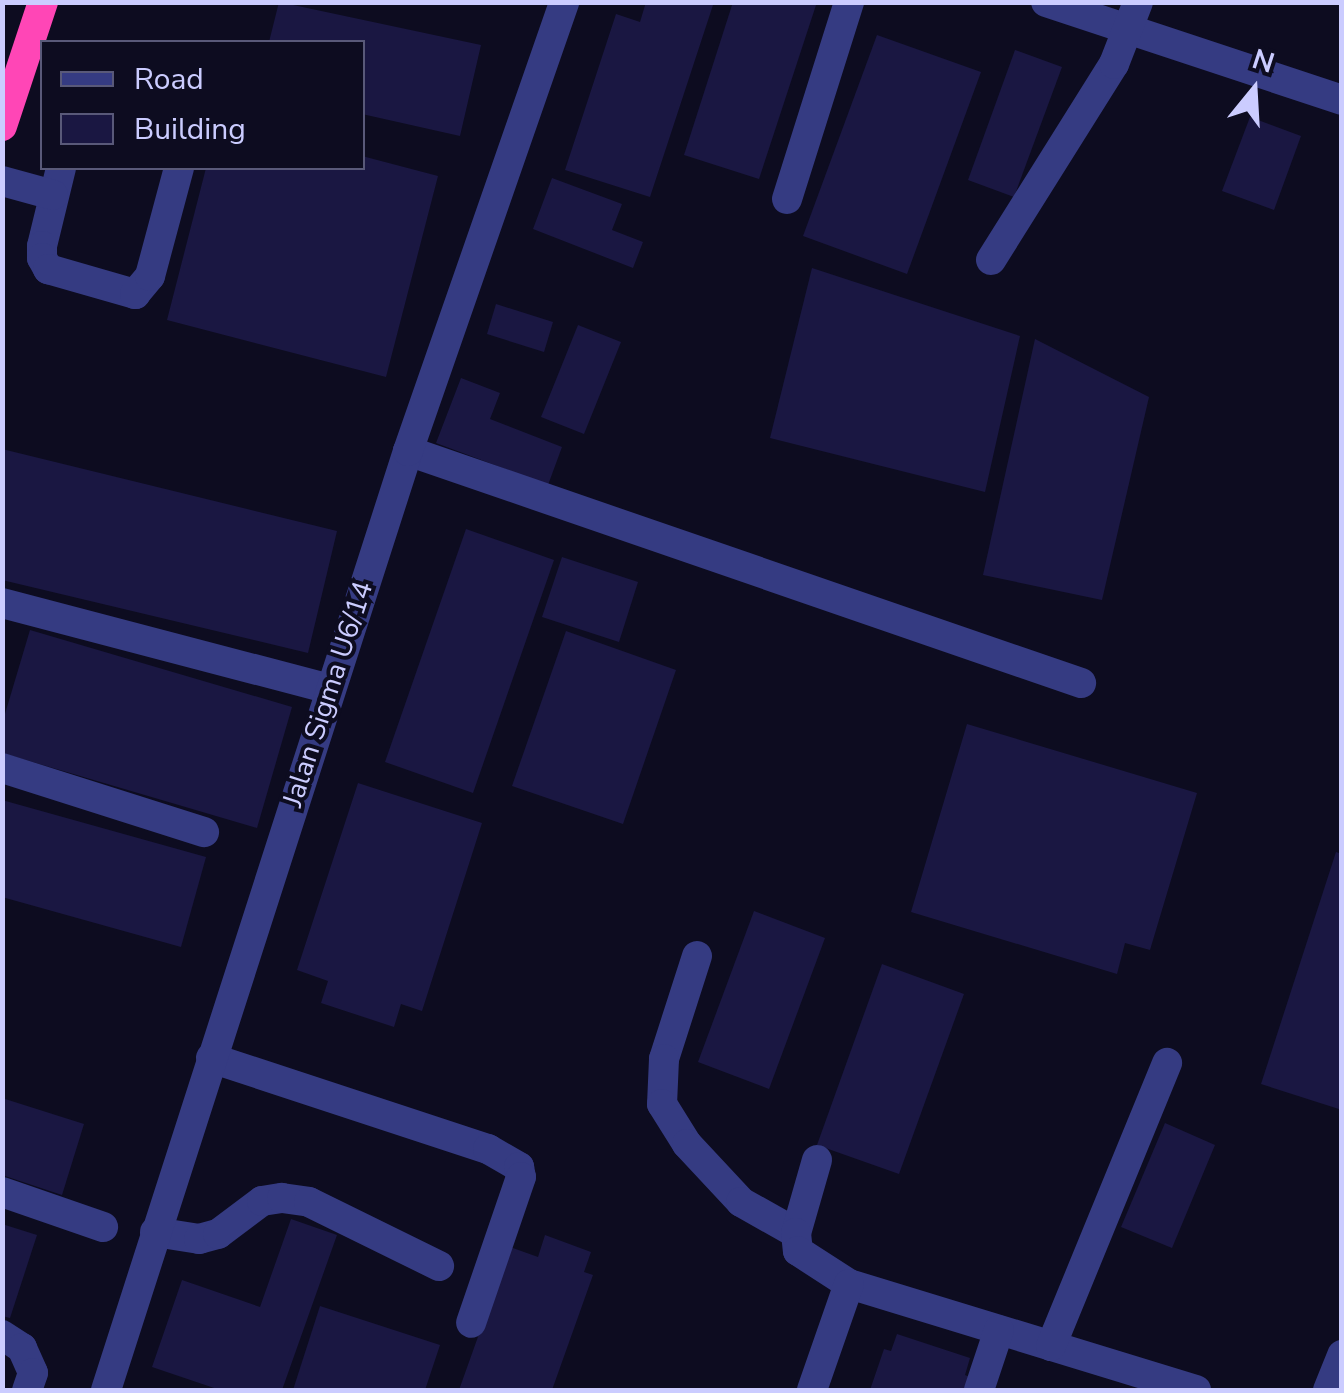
<!DOCTYPE html>
<html>
<head>
<meta charset="utf-8">
<style>
  body { margin:0 }
  #map { position:relative; width:1344px; height:1393px; overflow:hidden; background:#0d0c20; font-family:"Nunito Sans",sans-serif }
  div>[style] { position:absolute }
  .building>* { inset:0; background:#1a1742 }
  .minor>* { height:30px; margin:-15px; padding:0 15px; transform-origin:15px; border-radius:15px; background:#353b82 }
  .highway>* { height:30px; margin:-15px; padding:0 15px; transform-origin:15px; border-radius:15px; background:#ff46b6 }
  span { translate:-50% -50%; white-space:nowrap; text-align:center; line-height:1.15; -webkit-text-stroke:8px #0d0c20; paint-order:stroke }
  .street-label { font-size:28px; color:#cbccff }
  .frame { position:absolute; inset:0; border:5px solid #cbccff; pointer-events:none }
  .legend { position:absolute; left:40px; top:40px; width:325px; height:130px; box-sizing:border-box; background:#0d0c20; border:2px solid #595979; margin:0; padding:12px 18px; list-style:none; font-size:30px; color:#cbccff }
  .legend li { display:flex; align-items:center; gap:20px; height:50px }
  .legend b { width:50px; border:2px solid #595979 }
  .north { position:absolute; left:1204px; top:40px; width:100px; height:100px; -webkit-text-stroke:8px #0d0c20; paint-order:stroke; rotate:18deg; font-size:28px; font-weight:700; line-height:40px; text-align:center; color:#cbccff }
  .north::after { content:''; display:block; margin:auto; width:35px; height:45px; background:#cbccff; clip-path:polygon(50% 0,100% 100%,50% 72%,0 100%) }
</style>
</head>
<body>
<div id="map">
  <div class="building">
    <i style="clip-path:polygon(279px 2px,481px 45px,460px 136px,362px 114px,362px 42px,269px 42px)"></i>
    <i style="clip-path:polygon(646px 2px,714px 2px,650px 197px,565px 170px,616px 14px,640px 22px)"></i>
    <i style="clip-path:polygon(733px 2px,817px 2px,759px 179px,684px 155px)"></i>
    <i style="clip-path:polygon(877px 35px,981px 72px,907px 274px,803px 236px)"></i>
    <i style="clip-path:polygon(1015px 50px,1062px 67px,1014px 197px,968px 180px)"></i>
    <i style="clip-path:polygon(1250px 117px,1301px 136px,1274px 210px,1222px 191px)"></i>
    <i style="clip-path:polygon(362px 156px,438px 176px,386px 377px,167px 320px,206px 168px,362px 168px)"></i>
    <i style="clip-path:polygon(552px 178px,622px 204px,612px 230px,643px 242px,633px 268px,533px 229px)"></i>
    <i style="clip-path:polygon(812px 268px,1020px 336px,985px 492px,770px 438px)"></i>
    <i style="clip-path:polygon(496px 304px,553px 322px,544px 352px,487px 334px)"></i>
    <i style="clip-path:polygon(578px 325px,621px 342px,584px 434px,541px 417px)"></i>
    <i style="clip-path:polygon(1035px 339px,1149px 397px,1102px 600px,983px 575px)"></i>
    <i style="clip-path:polygon(461px 378px,500px 393px,490px 419px,562px 447px,548px 485px,436px 443px)"></i>
    <i style="clip-path:polygon(2px 449px,337px 531px,308px 653px,2px 580px)"></i>
    <i style="clip-path:polygon(466px 529px,554px 560px,473px 793px,385px 762px)"></i>
    <i style="clip-path:polygon(562px 557px,638px 582px,619px 642px,542px 617px)"></i>
    <i style="clip-path:polygon(30px 630px,292px 707px,257px 828px,2px 753px,2px 724px)"></i>
    <i style="clip-path:polygon(566px 631px,676px 670px,623px 824px,512px 786px)"></i>
    <i style="clip-path:polygon(967px 724px,1197px 793px,1150px 950px,1125px 943px,1117px 974px,911px 912px)"></i>
    <i style="clip-path:polygon(358px 783px,482px 823px,422px 1011px,401px 1004px,394px 1027px,321px 1003px,328px 981px,297px 970px)"></i>
    <i style="clip-path:polygon(2px 800px,206px 857px,181px 947px,2px 897px)"></i>
    <i style="clip-path:polygon(1336px 852px,1342px 854px,1342px 1110px,1261px 1084px)"></i>
    <i style="clip-path:polygon(754px 911px,825px 938px,769px 1089px,698px 1062px)"></i>
    <i style="clip-path:polygon(882px 964px,964px 994px,899px 1174px,817px 1145px)"></i>
    <i style="clip-path:polygon(2px 1098px,84px 1124px,62px 1195px,2px 1175px)"></i>
    <i style="clip-path:polygon(1165px 1123px,1215px 1145px,1172px 1248px,1121px 1227px)"></i>
    <i style="clip-path:polygon(291px 1219px,337px 1235px,282px 1390px,220px 1390px,152px 1367px,182px 1280px,260px 1307px)"></i>
    <i style="clip-path:polygon(2px 1224px,37px 1235px,10px 1318px,2px 1316px)"></i>
    <i style="clip-path:polygon(545px 1235px,591px 1252px,584px 1272px,593px 1275px,552px 1390px,459px 1390px,510px 1247px,538px 1257px)"></i>
    <i style="clip-path:polygon(320px 1306px,440px 1345px,425px 1390px,293px 1390px)"></i>
    <i style="clip-path:polygon(897px 1334px,970px 1358px,965px 1375px,972px 1378px,968px 1390px,870px 1390px,884px 1349px,891px 1351px)"></i>
  </div>
  <div class="minor">
    <i style="left:1046px;top:2px;width:312px;rotate:18.3deg"></i>
    <i style="left:61px;top:168px;width:80px;rotate:103.7deg"></i>
    <i style="left:42px;top:246px;width:12px;rotate:90deg"></i>
    <i style="left:42px;top:258px;width:13px;rotate:61deg"></i>
    <i style="left:48px;top:269px;width:91px;rotate:16deg"></i>
    <i style="left:135px;top:294px;width:23px;rotate:-50deg"></i>
    <i style="left:150px;top:276px;width:112px;rotate:-75deg"></i>
    <i style="left:2px;top:181px;width:53px;rotate:15.4deg"></i>
    <i style="left:787px;top:199px;width:207px;rotate:-72.5deg"></i>
    <i style="left:991px;top:260px;width:231px;rotate:-57.9deg"></i>
    <i style="left:1114px;top:64px;width:66px;rotate:-68.8deg"></i>
    <i style="left:408px;top:451px;width:712px;rotate:19.02deg"></i>
    <i style="left:2px;top:603px;width:339px;rotate:14.7deg"></i>
    <i style="left:2px;top:768px;width:212px;rotate:17.6deg"></i>
    <i style="left:697px;top:956px;width:108px;rotate:107.8deg"></i>
    <i style="left:664px;top:1059px;width:45px;rotate:92.5deg"></i>
    <i style="left:662px;top:1104px;width:47px;rotate:58deg"></i>
    <i style="left:687px;top:1144px;width:79px;rotate:47deg"></i>
    <i style="left:741px;top:1202px;width:63px;rotate:29.4deg"></i>
    <i style="left:211px;top:1058px;width:292px;rotate:18.2deg"></i>
    <i style="left:488px;top:1149px;width:36px;rotate:30deg"></i>
    <i style="left:519px;top:1167px;width:10px;rotate:79deg"></i>
    <i style="left:521px;top:1177px;width:154px;rotate:108.9deg"></i>
    <i style="left:817px;top:1160px;width:76px;rotate:106deg"></i>
    <i style="left:796px;top:1233px;width:18px;rotate:84deg"></i>
    <i style="left:798px;top:1251px;width:61px;rotate:32.9deg"></i>
    <i style="left:849px;top:1284px;width:363px;rotate:17deg"></i>
    <i style="left:2px;top:1192px;width:107px;rotate:19.1deg"></i>
    <i style="left:155px;top:1232px;width:45px;rotate:9deg"></i>
    <i style="left:199px;top:1239px;width:20px;rotate:-15deg"></i>
    <i style="left:218px;top:1234px;width:55px;rotate:-36.9deg"></i>
    <i style="left:262px;top:1201px;width:20px;rotate:-9deg"></i>
    <i style="left:282px;top:1198px;width:27px;rotate:8deg"></i>
    <i style="left:309px;top:1202px;width:145px;rotate:26.2deg"></i>
    <i style="left:2px;top:1335px;width:24px;rotate:33deg"></i>
    <i style="left:22px;top:1348px;width:27px;rotate:66deg"></i>
    <i style="left:33px;top:1373px;width:18px;rotate:109deg"></i>
    <i style="left:1051px;top:1346px;width:306px;rotate:-67.7deg"></i>
    <i style="left:106px;top:1390px;width:986px;rotate:-72.17deg"></i>
    <i style="left:408px;top:451px;width:475px;rotate:-70.8deg"></i>
    <i style="left:812px;top:1390px;width:112px;rotate:-70.8deg"></i>
    <i style="left:979px;top:1390px;width:63px;rotate:-71.6deg"></i>
    <i style="left:1328px;top:1390px;width:38px;rotate:-68deg"></i>
  </div>
  <div class="highway">
    <i style="left:2px;top:126px;width:131px;rotate:-71.7deg"></i>
  </div>
  <div class="street-label">
    <span style="left:328px;top:694px;rotate:-72deg">Jalan Sigma U6/14</span>
  </div>
  <div class="frame"></div>
  <ul class="legend">
  <li><b style="height:12px;background:#353b82"></b>Road</li>
  <li><b style="height:28px;background:#1a1742"></b>Building</li>
  </ul>
  <div class="north">N</div>
</div>
</body>
</html>
